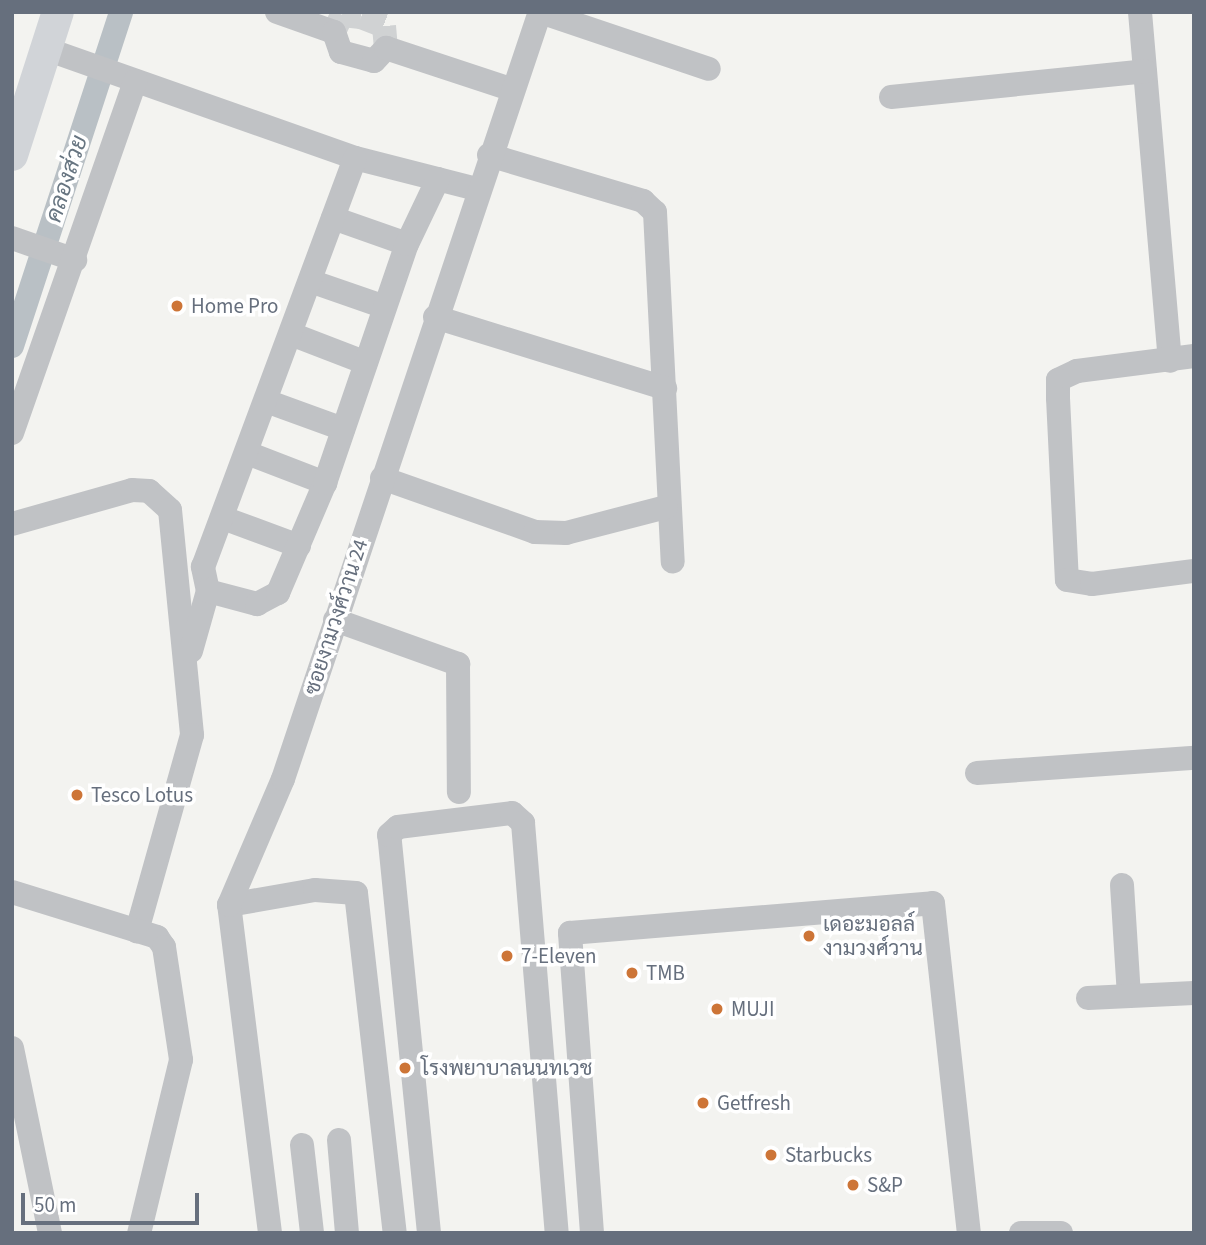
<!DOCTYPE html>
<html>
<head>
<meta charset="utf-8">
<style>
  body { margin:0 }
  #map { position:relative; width:1206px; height:1245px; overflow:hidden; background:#f3f3f0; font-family:"Source Sans 3",Sarabun,sans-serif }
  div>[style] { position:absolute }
  .canal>* { height:24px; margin:-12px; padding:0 12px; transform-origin:12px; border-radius:12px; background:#b9c0c5 }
  .minor-tunnel>* { height:24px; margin-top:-12px; transform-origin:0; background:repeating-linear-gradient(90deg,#d0d2d3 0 24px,transparent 0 36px) }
  .minor>* { height:24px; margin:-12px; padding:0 12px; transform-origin:12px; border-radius:12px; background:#c0c2c5 }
  .major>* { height:32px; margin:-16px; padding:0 16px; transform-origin:16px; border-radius:16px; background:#d1d4d8 }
  .dots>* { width:19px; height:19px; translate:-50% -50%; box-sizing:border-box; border:4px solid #fff; border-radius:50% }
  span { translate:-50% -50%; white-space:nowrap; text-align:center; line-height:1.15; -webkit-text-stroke:7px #fff; paint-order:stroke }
  .poi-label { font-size:21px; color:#666f7d }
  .left { translate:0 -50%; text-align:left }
  .street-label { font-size:21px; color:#666f7d }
  .water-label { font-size:23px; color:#677581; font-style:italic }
  .frame { position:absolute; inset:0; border:14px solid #666f7d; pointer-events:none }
  .scale { position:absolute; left:21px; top:1193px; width:178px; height:32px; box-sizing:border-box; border:4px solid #666f7d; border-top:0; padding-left:9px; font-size:21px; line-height:24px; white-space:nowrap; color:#666f7d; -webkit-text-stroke:5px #fff; paint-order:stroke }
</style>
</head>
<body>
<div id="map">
  <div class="canal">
    <i style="left:12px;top:346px;width:351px;rotate:-71.9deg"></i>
  </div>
  <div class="minor-tunnel">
    <i style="left:334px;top:32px;width:19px;rotate:-65deg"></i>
    <i style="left:342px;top:15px;width:19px;rotate:6deg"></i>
    <i style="left:361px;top:17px;width:25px;rotate:21deg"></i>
    <i style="left:384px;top:26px;width:22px;rotate:85deg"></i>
  </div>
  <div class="minor">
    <i style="left:277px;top:12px;width:60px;rotate:19.3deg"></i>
    <i style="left:334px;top:32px;width:21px;rotate:71deg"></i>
    <i style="left:341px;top:52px;width:34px;rotate:15deg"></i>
    <i style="left:374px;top:61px;width:18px;rotate:-47deg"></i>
    <i style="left:386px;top:48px;width:132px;rotate:18.2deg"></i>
    <i style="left:540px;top:12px;width:178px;rotate:18.6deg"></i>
    <i style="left:1140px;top:12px;width:350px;rotate:85.1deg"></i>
    <i style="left:46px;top:49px;width:328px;rotate:19.4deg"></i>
    <i style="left:355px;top:158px;width:126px;rotate:14.3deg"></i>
    <i style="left:891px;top:97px;width:255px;rotate:-5.8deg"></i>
    <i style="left:489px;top:155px;width:161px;rotate:16.6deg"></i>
    <i style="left:643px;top:201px;width:16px;rotate:43deg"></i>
    <i style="left:655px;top:212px;width:350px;rotate:87.1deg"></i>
    <i style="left:333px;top:218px;width:78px;rotate:19.4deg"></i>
    <i style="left:12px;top:238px;width:67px;rotate:19.2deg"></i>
    <i style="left:310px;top:281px;width:79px;rotate:19.1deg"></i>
    <i style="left:435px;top:317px;width:241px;rotate:17.2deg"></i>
    <i style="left:291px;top:334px;width:80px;rotate:21.1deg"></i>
    <i style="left:1194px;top:356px;width:118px;rotate:172.7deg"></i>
    <i style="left:1077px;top:371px;width:21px;rotate:155deg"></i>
    <i style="left:1058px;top:380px;width:18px;rotate:90deg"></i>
    <i style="left:1058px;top:398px;width:182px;rotate:87.2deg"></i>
    <i style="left:1067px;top:580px;width:25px;rotate:9deg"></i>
    <i style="left:1092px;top:584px;width:103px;rotate:-7.3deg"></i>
    <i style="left:266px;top:401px;width:82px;rotate:20deg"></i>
    <i style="left:12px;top:433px;width:373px;rotate:-70.7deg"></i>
    <i style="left:247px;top:453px;width:84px;rotate:21deg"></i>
    <i style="left:382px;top:478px;width:162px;rotate:19.4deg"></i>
    <i style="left:535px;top:532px;width:31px;rotate:2deg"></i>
    <i style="left:566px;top:533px;width:103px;rotate:-14.6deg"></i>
    <i style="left:223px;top:518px;width:81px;rotate:20.2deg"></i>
    <i style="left:12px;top:524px;width:125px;rotate:-15.8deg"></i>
    <i style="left:132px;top:490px;width:17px;rotate:3deg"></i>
    <i style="left:149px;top:491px;width:28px;rotate:42deg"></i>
    <i style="left:170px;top:510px;width:226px;rotate:84.4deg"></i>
    <i style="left:192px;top:735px;width:204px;rotate:105.7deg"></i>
    <i style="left:208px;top:591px;width:25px;rotate:-102deg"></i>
    <i style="left:203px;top:567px;width:436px;rotate:-69.6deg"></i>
    <i style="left:335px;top:620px;width:131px;rotate:19.7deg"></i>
    <i style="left:458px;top:664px;width:128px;rotate:89.6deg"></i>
    <i style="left:191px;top:651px;width:62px;rotate:-74.2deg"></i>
    <i style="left:208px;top:591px;width:51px;rotate:14.9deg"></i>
    <i style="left:257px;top:604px;width:24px;rotate:-28deg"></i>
    <i style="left:278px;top:593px;width:120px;rotate:-66.9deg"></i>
    <i style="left:325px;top:483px;width:253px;rotate:-71.1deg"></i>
    <i style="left:407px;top:244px;width:72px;rotate:-64.5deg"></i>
    <i style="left:977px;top:773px;width:218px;rotate:-4deg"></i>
    <i style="left:1122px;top:885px;width:111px;rotate:86.4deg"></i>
    <i style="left:12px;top:892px;width:152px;rotate:17.2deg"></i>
    <i style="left:157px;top:937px;width:12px;rotate:55deg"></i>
    <i style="left:164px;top:947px;width:114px;rotate:81.4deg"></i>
    <i style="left:181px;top:1060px;width:178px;rotate:103.6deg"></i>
    <i style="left:229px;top:905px;width:87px;rotate:-9.9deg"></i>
    <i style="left:315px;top:890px;width:41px;rotate:4.2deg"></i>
    <i style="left:356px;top:893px;width:342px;rotate:83.5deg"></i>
    <i style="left:1088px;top:998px;width:106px;rotate:-2.7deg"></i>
    <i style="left:12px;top:1048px;width:189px;rotate:78.4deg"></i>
    <i style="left:339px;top:1140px;width:93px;rotate:85.1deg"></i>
    <i style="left:302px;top:1145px;width:89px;rotate:83.5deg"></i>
    <i style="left:270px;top:1233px;width:331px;rotate:-97.1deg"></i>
    <i style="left:229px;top:905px;width:137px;rotate:-66.8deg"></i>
    <i style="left:283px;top:779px;width:809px;rotate:-71.48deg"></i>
    <i style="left:429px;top:1233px;width:400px;rotate:-95.7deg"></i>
    <i style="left:389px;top:835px;width:12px;rotate:-42deg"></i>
    <i style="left:398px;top:827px;width:115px;rotate:-7deg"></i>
    <i style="left:512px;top:813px;width:15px;rotate:42deg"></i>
    <i style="left:523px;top:823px;width:411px;rotate:85.3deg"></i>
    <i style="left:592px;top:1233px;width:301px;rotate:-94.2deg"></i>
    <i style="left:570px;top:933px;width:364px;rotate:-4.7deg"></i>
    <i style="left:933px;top:903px;width:332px;rotate:83.8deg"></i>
    <i style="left:1021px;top:1233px;width:40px"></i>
  </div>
  <div class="major">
    <i style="left:12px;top:155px;width:150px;rotate:-72.2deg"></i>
  </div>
  <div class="dots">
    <i style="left:177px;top:306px;background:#cd7537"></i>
    <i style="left:77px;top:795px;background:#cd7537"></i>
    <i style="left:809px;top:936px;background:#cd7537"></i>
    <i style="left:507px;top:956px;background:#cd7537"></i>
    <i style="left:632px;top:973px;background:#cd7537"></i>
    <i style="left:717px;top:1009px;background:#cd7537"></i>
    <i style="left:405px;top:1068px;background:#cd7537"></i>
    <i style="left:703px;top:1103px;background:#cd7537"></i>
    <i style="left:771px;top:1155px;background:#cd7537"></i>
    <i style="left:853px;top:1185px;background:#cd7537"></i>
  </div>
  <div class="poi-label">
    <span class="left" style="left:191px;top:306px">Home Pro</span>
    <span class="left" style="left:91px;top:795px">Tesco Lotus</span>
    <span class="left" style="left:823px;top:936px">เดอะมอลล์<br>งามวงศ์วาน</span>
    <span class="left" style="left:521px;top:956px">7-Eleven</span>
    <span class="left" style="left:646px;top:973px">TMB</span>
    <span class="left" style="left:731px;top:1009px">MUJI</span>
    <span class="left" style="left:421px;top:1068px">โรงพยาบาลนนทเวช</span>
    <span class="left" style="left:717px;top:1103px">Getfresh</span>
    <span class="left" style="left:785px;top:1155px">Starbucks</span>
    <span class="left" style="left:867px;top:1185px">S&amp;P</span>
  </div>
  <div class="street-label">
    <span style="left:336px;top:617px;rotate:-72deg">ซอยงามวงศ์วาน 24</span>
  </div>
  <div class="water-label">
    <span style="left:67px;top:179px;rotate:-72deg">คลองส่วย</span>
  </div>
  <div class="frame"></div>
  <div class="scale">50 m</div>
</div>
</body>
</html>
